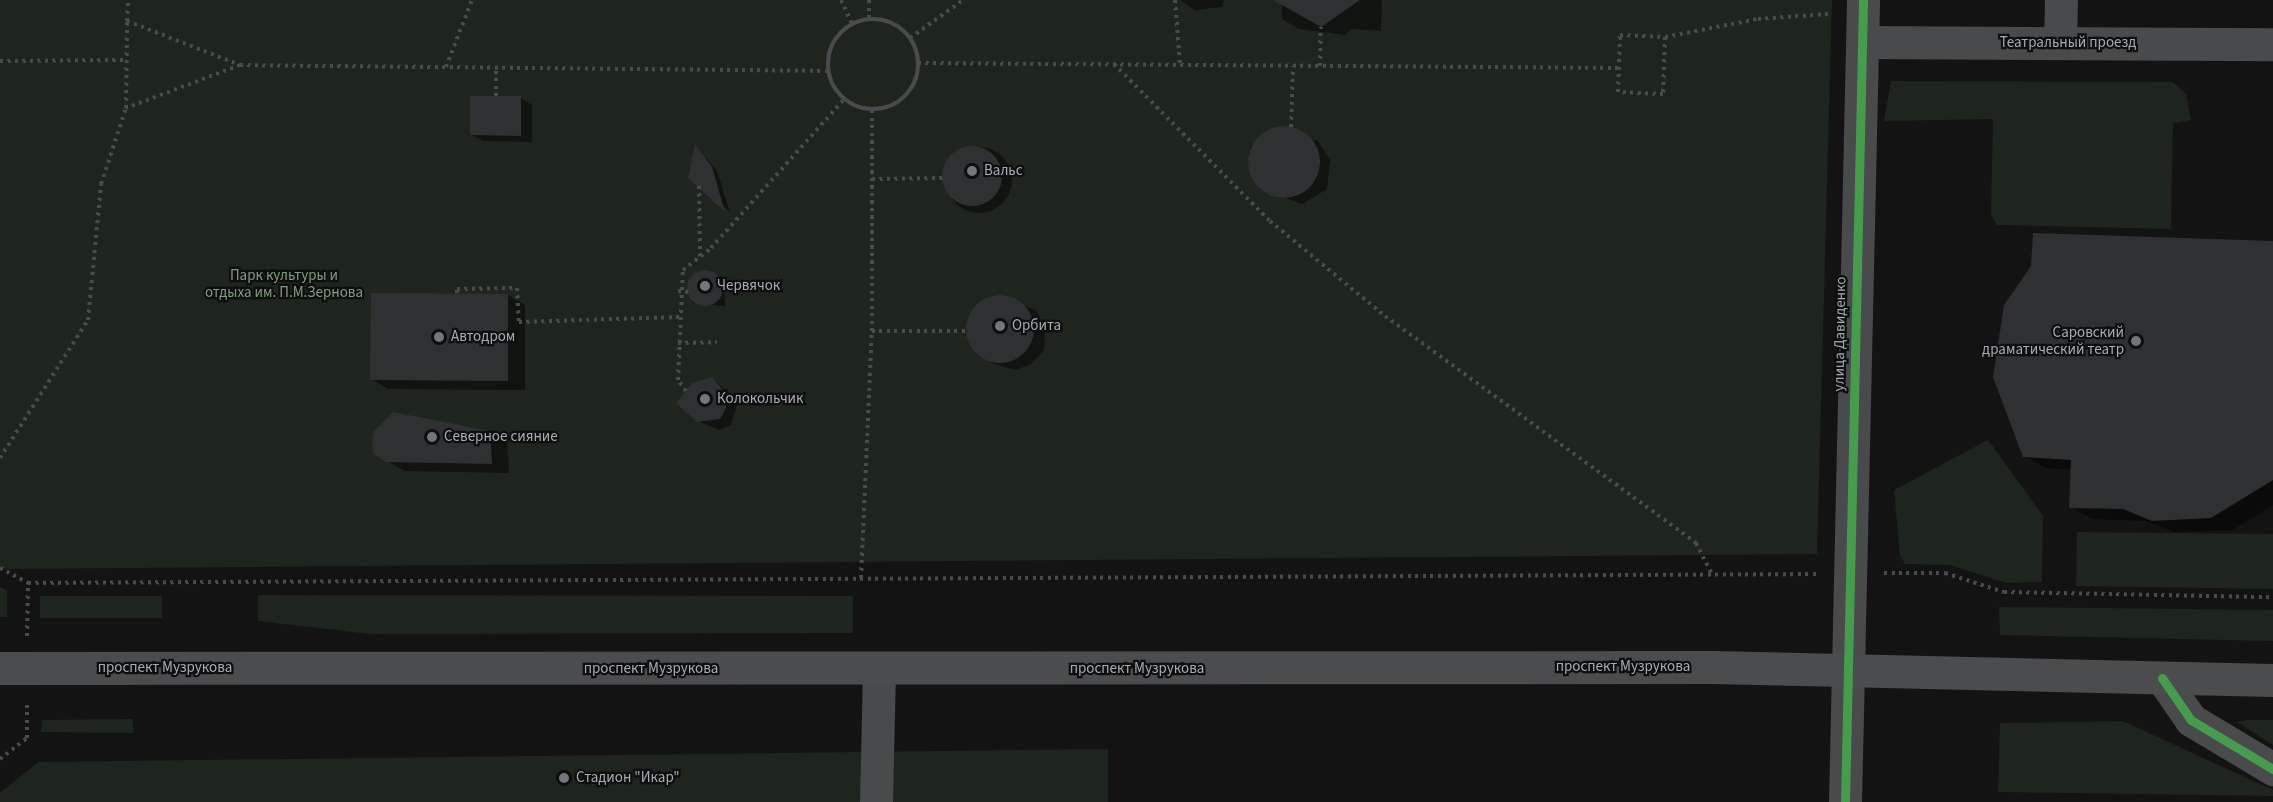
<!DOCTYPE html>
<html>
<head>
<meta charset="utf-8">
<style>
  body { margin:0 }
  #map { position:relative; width:2273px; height:802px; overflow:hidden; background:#131314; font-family:"Source Sans 3",sans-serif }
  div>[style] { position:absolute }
  .green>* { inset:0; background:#1e241e }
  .shadow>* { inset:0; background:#0007 }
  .round { border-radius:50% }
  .building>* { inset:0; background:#2f3031 }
  .path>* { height:4px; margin-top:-2px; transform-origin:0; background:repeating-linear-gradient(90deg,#4a4b4d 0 3px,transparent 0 7.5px) }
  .path>.ring { margin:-2px; padding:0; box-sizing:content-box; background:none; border:4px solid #4a4b4d; border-radius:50% }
  .minor>* { height:33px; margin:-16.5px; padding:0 16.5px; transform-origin:16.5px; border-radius:16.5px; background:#484a4c }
  .major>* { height:33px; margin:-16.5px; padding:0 16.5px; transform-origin:16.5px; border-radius:16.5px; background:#4b4c4e }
  .cycleway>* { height:9px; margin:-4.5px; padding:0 4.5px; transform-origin:4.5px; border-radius:4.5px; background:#469c4c }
  .dots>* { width:16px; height:16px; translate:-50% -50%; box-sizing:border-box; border:3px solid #0e0e0f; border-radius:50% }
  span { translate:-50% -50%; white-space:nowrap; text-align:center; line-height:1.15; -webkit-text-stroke:4.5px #0e0e0f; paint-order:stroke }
  .street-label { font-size:15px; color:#a6acb3 }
  .poi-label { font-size:15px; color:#a6acb3 }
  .left { translate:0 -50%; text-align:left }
  .right { translate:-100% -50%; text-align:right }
  .park-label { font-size:15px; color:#819d7f }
</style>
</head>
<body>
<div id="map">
  <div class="green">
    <i style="clip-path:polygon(0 0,1832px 0,1817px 554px,0 569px)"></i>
    <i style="clip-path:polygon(1891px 81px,2173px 82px,2186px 94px,2191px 120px,2173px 123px,2171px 229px,1997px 225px,1991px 215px,1993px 119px,1884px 121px)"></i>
    <i style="clip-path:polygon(1988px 440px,2043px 516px,2042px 582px,2006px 583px,1950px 565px,1905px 564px,1900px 556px,1894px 490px)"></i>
    <i style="clip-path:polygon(2077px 532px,2273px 534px,2273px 589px,2076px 586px)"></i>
    <i style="clip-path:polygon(0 587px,7px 590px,7px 617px,0 617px)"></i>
    <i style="clip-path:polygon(258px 595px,853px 596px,853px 633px,370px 634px,258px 621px)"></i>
    <i style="clip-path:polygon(40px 596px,162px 596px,162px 618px,40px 618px)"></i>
    <i style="clip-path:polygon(1999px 607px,2273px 610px,2273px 641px,2000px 635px)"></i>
    <i style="clip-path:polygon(133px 719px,133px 733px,41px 732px,42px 720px)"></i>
    <i style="clip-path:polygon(2273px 720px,2273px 745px,2237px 722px,2247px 720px)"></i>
    <i style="clip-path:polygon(2123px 721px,2273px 790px,2273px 796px,1998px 792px,2000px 723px)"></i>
    <i style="clip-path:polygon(1108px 749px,1108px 802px,0 802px,0 793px,38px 762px)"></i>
  </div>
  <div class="shadow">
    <i style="clip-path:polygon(1180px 0,1224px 0,1222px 7px,1195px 10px)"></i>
    <i style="clip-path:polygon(1282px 0,1382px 0,1381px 31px,1352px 29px,1345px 35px,1299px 29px,1282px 19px)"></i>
    <i style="clip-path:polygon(521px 98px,532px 105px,532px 142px,483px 141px,471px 134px)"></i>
    <i style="clip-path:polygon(1274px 129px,1318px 141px,1330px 160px,1327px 189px,1302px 204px,1262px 189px,1250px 166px,1250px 146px)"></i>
    <i style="clip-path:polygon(696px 146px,717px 171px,730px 212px,690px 178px)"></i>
    <i class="round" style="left:946px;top:147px;width:66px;height:66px"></i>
    <i style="clip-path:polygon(2273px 242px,2273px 505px,2233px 530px,2175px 532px,2146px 521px,2092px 519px,2071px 507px,2072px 470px,2046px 468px,2024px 456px)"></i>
    <i style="clip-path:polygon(709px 270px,724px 280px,725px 306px,693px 303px,691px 281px)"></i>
    <i style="clip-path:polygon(508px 295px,525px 305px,525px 390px,388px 389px,371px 379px)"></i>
    <i style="clip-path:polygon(991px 296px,1036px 310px,1045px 328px,1044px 350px,1031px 364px,1016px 370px,993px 364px,968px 340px,975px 306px)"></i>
    <i style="clip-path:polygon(712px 378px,738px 402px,731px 425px,720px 430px,698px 421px)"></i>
    <i style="clip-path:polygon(490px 432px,507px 442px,509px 473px,405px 471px,387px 461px)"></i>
  </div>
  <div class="building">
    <i style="clip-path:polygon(1273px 0,1360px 0,1321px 27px)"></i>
    <i style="clip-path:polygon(470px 96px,521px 96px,521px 136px,470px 135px)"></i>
    <i class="round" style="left:1248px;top:126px;width:72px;height:72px"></i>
    <i style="clip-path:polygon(695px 144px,712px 167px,725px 212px,688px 178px)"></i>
    <i class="round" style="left:942px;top:146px;width:60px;height:60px"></i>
    <i style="clip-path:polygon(2033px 233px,2273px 241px,2273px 480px,2211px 518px,2152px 521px,2123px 509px,2069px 508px,2071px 460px,2023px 457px,1993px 377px,2004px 305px,2031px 266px)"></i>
    <i class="round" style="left:687px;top:270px;width:36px;height:36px"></i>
    <i style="clip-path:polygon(371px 293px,508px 294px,508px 381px,370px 380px)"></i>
    <i class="round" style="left:966px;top:295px;width:68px;height:68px"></i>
    <i style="clip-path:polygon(712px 377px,727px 395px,726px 408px,720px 419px,697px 422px,676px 403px,692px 383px)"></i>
    <i style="clip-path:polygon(393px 412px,490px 431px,492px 464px,386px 462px,374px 454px,372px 443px,374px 431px)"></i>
  </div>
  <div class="path">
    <i style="left:841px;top:0;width:26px;rotate:65deg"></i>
    <i style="left:869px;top:0;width:19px;rotate:90deg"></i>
    <i style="left:1175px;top:0;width:65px;rotate:85.6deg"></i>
    <i class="ring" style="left:828px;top:19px;width:86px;height:86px"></i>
    <i style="left:127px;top:21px;width:21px;rotate:-87deg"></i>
    <i style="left:1620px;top:35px;width:45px;rotate:2.5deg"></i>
    <i style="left:1665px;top:37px;width:57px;rotate:92deg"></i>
    <i style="left:1663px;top:94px;width:45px;rotate:-177.5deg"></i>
    <i style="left:1618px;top:92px;width:57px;rotate:-88deg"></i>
    <i style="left:1665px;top:37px;width:95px;rotate:-11deg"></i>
    <i style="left:1758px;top:19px;width:72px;rotate:-4deg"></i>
    <i style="left:910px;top:38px;width:65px;rotate:-35.6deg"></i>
    <i style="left:0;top:61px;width:125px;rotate:-0.5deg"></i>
    <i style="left:918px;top:63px;width:701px;rotate:0.41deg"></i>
    <i style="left:1114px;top:64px;width:221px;rotate:45.2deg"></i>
    <i style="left:1270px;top:221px;width:149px;rotate:39.6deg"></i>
    <i style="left:1385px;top:316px;width:385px;rotate:36.1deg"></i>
    <i style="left:1696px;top:543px;width:35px;rotate:63deg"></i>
    <i style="left:240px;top:65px;width:589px;rotate:0.58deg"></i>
    <i style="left:1320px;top:66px;width:39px;rotate:-89deg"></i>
    <i style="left:446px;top:67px;width:72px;rotate:-68.8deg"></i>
    <i style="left:496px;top:96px;width:28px;rotate:-90deg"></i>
    <i style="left:1291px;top:127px;width:61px;rotate:-88.1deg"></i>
    <i style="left:872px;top:179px;width:71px;rotate:-0.8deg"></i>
    <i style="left:699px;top:186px;width:71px;rotate:89.2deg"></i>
    <i style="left:678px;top:291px;width:11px;rotate:5deg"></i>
    <i style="left:457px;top:293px;width:4px;rotate:-90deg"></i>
    <i style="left:457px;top:289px;width:60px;rotate:-1deg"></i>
    <i style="left:517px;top:288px;width:34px;rotate:87deg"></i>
    <i style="left:519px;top:322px;width:160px;rotate:-1.8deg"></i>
    <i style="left:872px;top:331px;width:95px"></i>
    <i style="left:678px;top:343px;width:39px;rotate:-1deg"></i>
    <i style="left:686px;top:391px;width:14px;rotate:-126deg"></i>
    <i style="left:678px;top:380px;width:110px;rotate:-87.4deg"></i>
    <i style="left:683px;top:270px;width:36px;rotate:-38deg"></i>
    <i style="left:711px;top:248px;width:201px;rotate:-48.2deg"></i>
    <i style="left:0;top:458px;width:164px;rotate:-57.5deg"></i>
    <i style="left:88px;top:320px;width:137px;rotate:-84.5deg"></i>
    <i style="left:101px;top:184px;width:80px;rotate:-71.8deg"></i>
    <i style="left:126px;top:108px;width:87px;rotate:-89.3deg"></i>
    <i style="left:127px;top:21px;width:121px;rotate:21.3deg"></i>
    <i style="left:240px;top:65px;width:122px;rotate:159.3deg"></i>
    <i style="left:0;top:568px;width:32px;rotate:28deg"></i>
    <i style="left:28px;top:583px;width:1791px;rotate:-0.29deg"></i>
    <i style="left:1884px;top:573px;width:61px"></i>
    <i style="left:1945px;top:573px;width:62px;rotate:17.9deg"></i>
    <i style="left:2004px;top:592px;width:269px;rotate:1.1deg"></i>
    <i style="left:861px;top:578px;width:247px;rotate:-87.5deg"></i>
    <i style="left:872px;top:331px;width:221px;rotate:-90deg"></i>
    <i style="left:27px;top:636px;width:53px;rotate:-88.9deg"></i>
    <i style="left:0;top:759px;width:34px;rotate:-38deg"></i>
    <i style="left:27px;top:738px;width:37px;rotate:-90deg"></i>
  </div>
  <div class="minor">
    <i style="left:1863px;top:42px;width:410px;rotate:0.3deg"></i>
    <i style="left:2060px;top:43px;width:43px;rotate:-88.7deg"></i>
    <i style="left:2162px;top:678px;width:51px;rotate:55.4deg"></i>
    <i style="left:2191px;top:720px;width:96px;rotate:30.9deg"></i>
    <i style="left:876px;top:802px;width:133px;rotate:-88.7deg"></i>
    <i style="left:1845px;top:802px;width:802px;rotate:-88.71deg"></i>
  </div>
  <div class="major">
    <i style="left:0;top:668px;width:1711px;rotate:-0.03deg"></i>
    <i style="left:1711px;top:667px;width:562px;rotate:1.33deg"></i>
  </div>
  <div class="cycleway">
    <i style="left:2162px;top:678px;width:51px;rotate:55.4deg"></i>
    <i style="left:2191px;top:720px;width:96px;rotate:30.9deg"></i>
    <i style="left:1845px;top:802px;width:802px;rotate:-88.71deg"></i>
  </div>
  <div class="dots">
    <i style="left:972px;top:171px;background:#73767b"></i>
    <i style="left:705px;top:286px;background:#73767b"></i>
    <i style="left:1000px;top:326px;background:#73767b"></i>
    <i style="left:439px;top:337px;background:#73767b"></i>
    <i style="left:2136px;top:341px;background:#73767b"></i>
    <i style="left:705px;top:399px;background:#73767b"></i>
    <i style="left:432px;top:437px;background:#73767b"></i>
    <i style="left:564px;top:778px;background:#73767b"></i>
  </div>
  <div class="street-label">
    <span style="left:2068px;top:43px">Театральный проезд</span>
    <span style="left:1840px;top:334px;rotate:-89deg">улица Давиденко</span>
    <span style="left:1623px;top:667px">проспект Музрукова</span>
    <span style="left:165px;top:668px">проспект Музрукова</span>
    <span style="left:651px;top:669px">проспект Музрукова</span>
    <span style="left:1137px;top:669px">проспект Музрукова</span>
  </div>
  <div class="poi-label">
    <span class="left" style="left:984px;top:171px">Вальс</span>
    <span class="left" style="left:717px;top:286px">Червячок</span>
    <span class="left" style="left:1012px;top:326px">Орбита</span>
    <span class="right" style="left:2124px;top:341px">Саровский<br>драматический театр</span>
    <span class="left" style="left:451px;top:337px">Автодром</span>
    <span class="left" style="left:717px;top:399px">Колокольчик</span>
    <span class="left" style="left:444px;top:437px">Северное сияние</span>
    <span class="left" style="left:576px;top:778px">Стадион "Икар"</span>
  </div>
  <div class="park-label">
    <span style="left:284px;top:284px">Парк культуры и<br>отдыха им. П.М.Зернова</span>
  </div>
</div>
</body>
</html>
